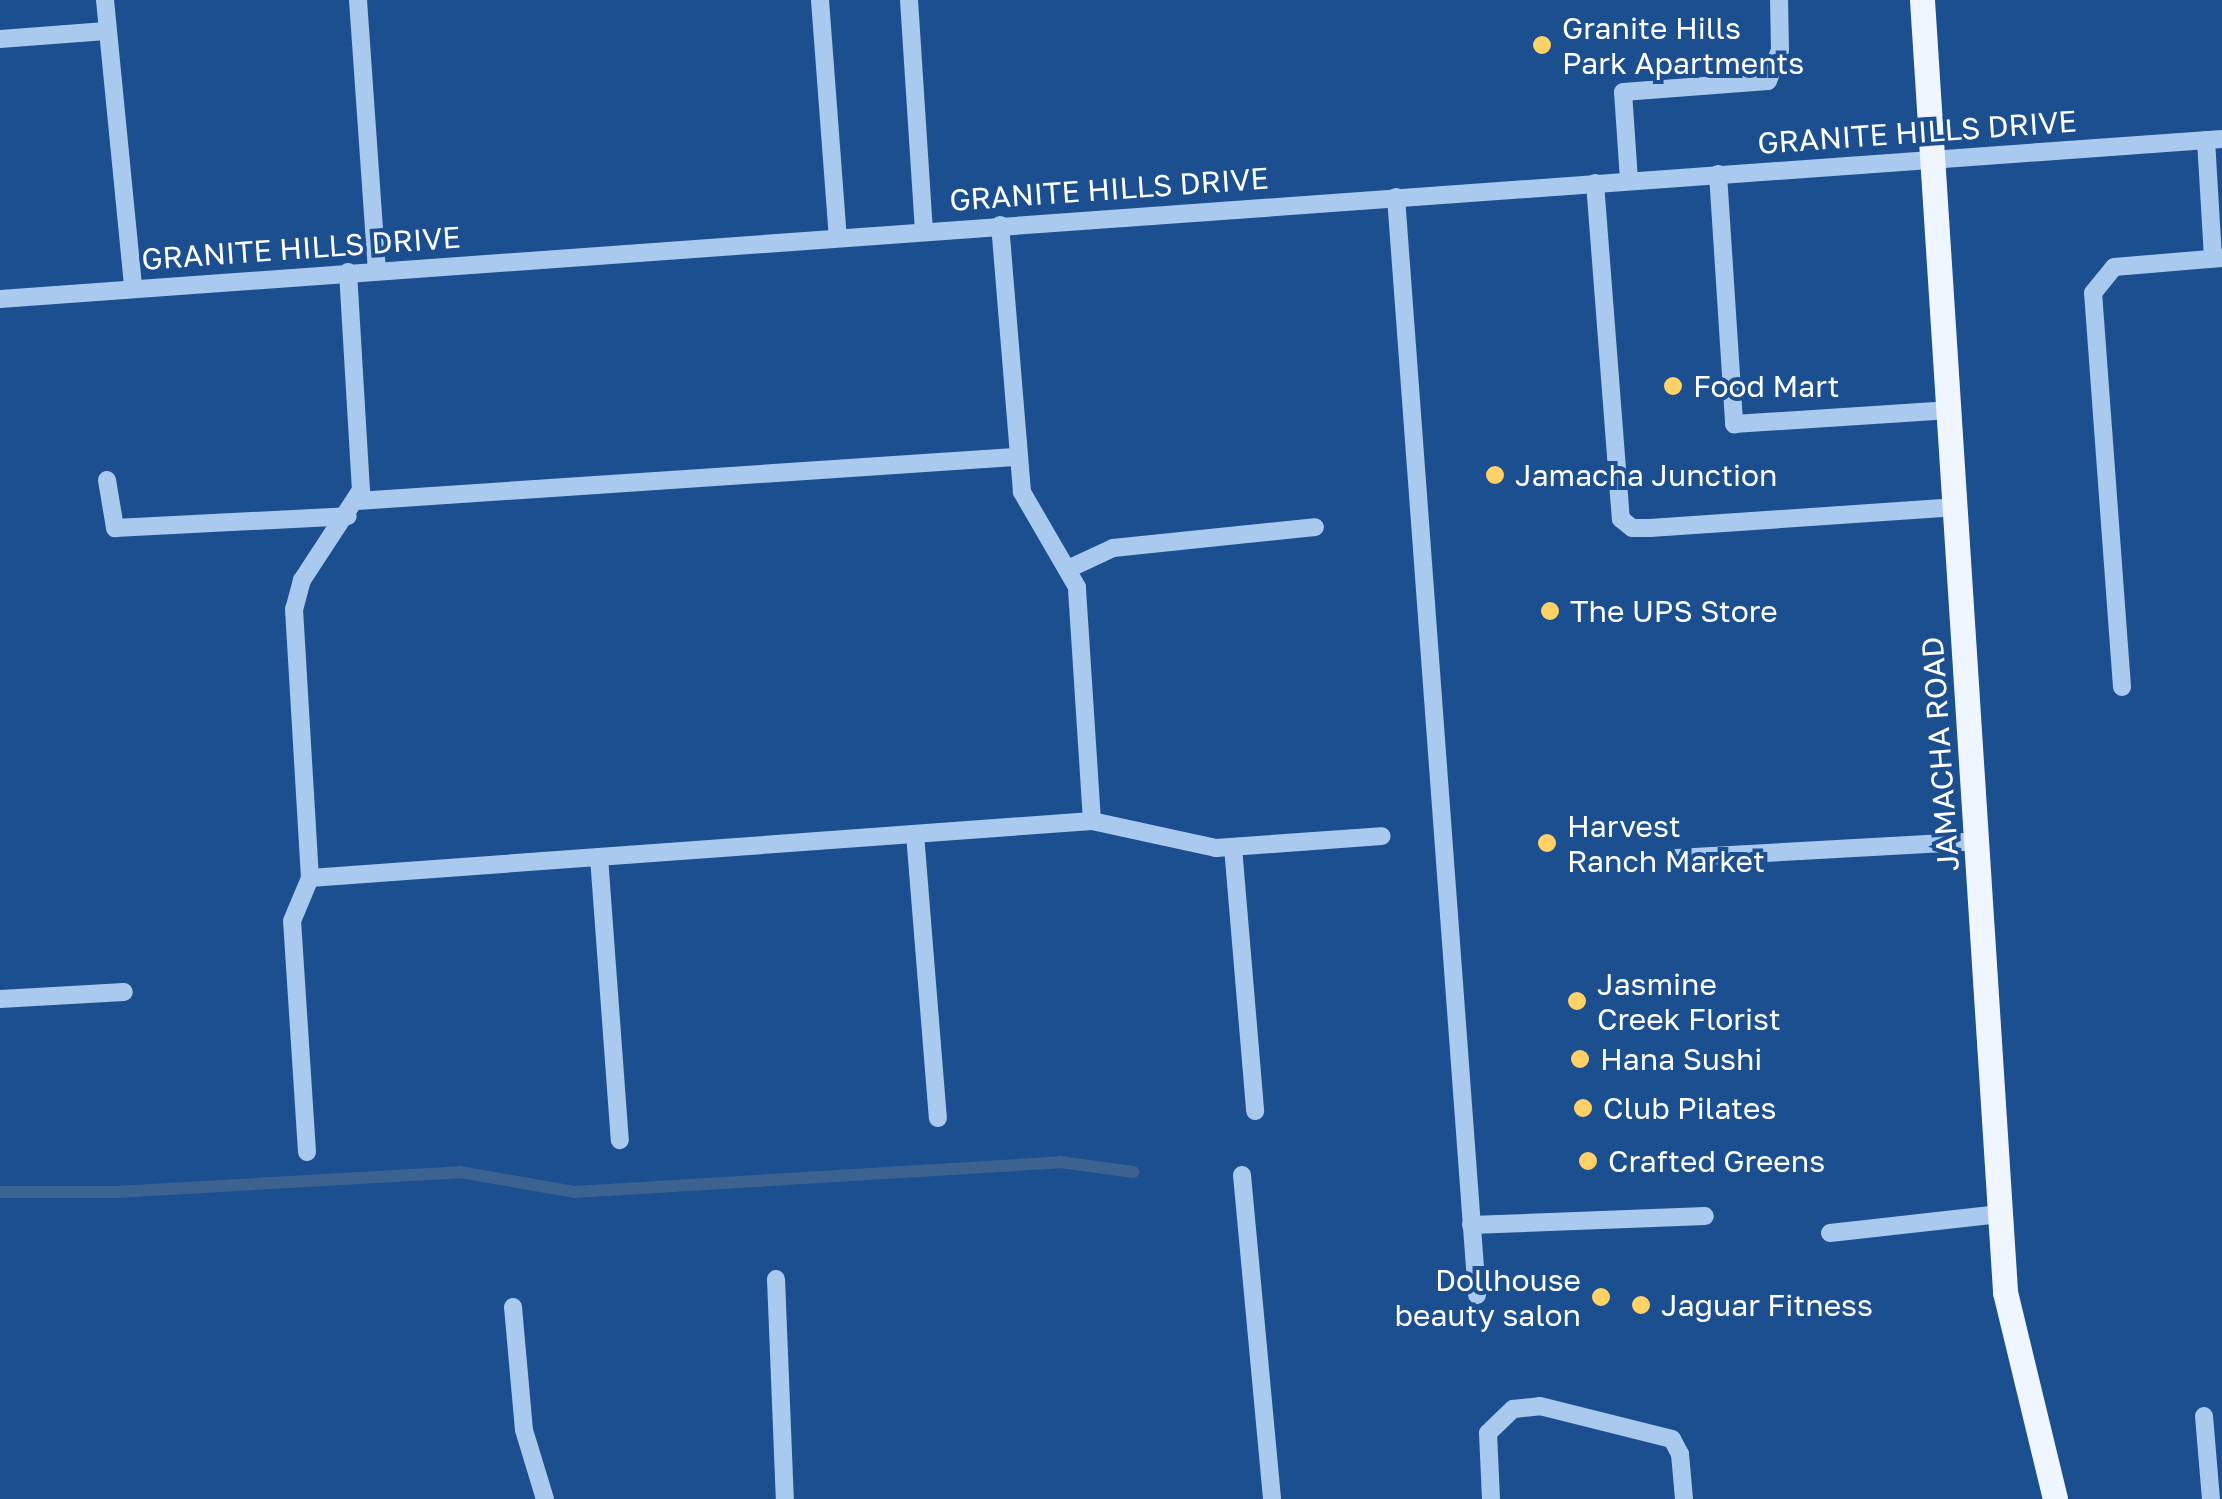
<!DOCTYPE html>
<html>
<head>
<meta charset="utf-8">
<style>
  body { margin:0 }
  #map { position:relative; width:2222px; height:1499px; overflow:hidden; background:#1b4f8f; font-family:"Golos Text",sans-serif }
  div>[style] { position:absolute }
  .stream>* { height:12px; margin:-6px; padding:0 6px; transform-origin:6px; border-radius:6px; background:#3c6290 }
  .minor>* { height:18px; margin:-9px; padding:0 9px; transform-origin:9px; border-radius:9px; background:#a9c9ee }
  .major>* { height:25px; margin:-12.5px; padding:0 12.5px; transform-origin:12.5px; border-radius:12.5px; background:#f0f6ff }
  .dots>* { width:28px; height:28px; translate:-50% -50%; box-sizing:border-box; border:5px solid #1b4f8f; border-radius:50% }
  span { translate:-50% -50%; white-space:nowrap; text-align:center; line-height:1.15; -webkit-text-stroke:8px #1b4f8f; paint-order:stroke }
  .poi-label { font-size:30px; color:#fff }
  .left { translate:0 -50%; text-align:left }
  .right { translate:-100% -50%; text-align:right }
  .street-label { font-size:30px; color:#fff }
</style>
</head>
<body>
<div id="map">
  <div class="stream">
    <i style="left:0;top:1192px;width:116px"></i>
    <i style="left:116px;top:1192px;width:345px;rotate:-3.3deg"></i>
    <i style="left:460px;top:1172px;width:117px;rotate:9.9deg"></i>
    <i style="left:575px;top:1192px;width:486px;rotate:-3.5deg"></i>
    <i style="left:1060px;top:1162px;width:74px;rotate:7.8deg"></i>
  </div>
  <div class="minor">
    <i style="left:105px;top:0;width:289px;rotate:84.4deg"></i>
    <i style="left:358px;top:0;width:271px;rotate:86deg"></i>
    <i style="left:820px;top:0;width:238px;rotate:85.7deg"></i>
    <i style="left:909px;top:0;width:230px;rotate:86.3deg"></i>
    <i style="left:0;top:39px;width:106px;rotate:-4.3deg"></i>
    <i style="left:2206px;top:140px;width:118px;rotate:86.6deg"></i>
    <i style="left:1718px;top:174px;width:251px;rotate:86.3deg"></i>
    <i style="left:1734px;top:424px;width:217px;rotate:-3.7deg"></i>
    <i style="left:1629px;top:180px;width:88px;rotate:-93.9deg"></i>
    <i style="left:1623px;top:92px;width:145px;rotate:-4.3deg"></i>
    <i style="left:1768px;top:81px;width:33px;rotate:-69deg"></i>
    <i style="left:1780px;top:50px;width:50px;rotate:-91.1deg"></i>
    <i style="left:1595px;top:183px;width:337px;rotate:85.6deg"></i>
    <i style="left:1621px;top:519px;width:14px;rotate:39deg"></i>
    <i style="left:1632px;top:528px;width:18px"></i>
    <i style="left:1650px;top:528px;width:308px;rotate:-3.9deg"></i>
    <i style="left:1396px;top:197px;width:1101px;rotate:85.78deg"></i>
    <i style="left:348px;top:272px;width:218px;rotate:86.6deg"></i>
    <i style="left:361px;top:490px;width:108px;rotate:123.2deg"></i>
    <i style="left:302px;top:580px;width:30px;rotate:105deg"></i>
    <i style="left:294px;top:609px;width:269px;rotate:86.6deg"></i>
    <i style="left:310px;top:878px;width:784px;rotate:-4.17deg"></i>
    <i style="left:1092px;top:821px;width:234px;rotate:-93.7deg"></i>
    <i style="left:1077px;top:587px;width:110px;rotate:-120.1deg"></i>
    <i style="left:1022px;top:492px;width:268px;rotate:-94.7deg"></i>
    <i style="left:0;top:299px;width:2228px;rotate:-4.12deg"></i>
    <i style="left:107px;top:480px;width:49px;rotate:80.5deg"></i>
    <i style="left:115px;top:528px;width:233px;rotate:-2.9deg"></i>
    <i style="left:357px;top:501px;width:659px;rotate:-3.83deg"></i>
    <i style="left:1068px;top:569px;width:50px;rotate:-25deg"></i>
    <i style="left:1113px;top:548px;width:203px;rotate:-5.9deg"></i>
    <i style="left:2122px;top:687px;width:395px;rotate:-94.2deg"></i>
    <i style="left:2093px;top:293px;width:33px;rotate:-51deg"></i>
    <i style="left:2114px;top:267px;width:108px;rotate:-4.8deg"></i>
    <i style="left:1092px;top:821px;width:127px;rotate:12.3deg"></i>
    <i style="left:1216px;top:848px;width:166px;rotate:-4.1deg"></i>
    <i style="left:915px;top:834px;width:285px;rotate:85.4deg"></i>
    <i style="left:1233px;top:847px;width:265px;rotate:85.2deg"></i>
    <i style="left:599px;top:857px;width:284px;rotate:85.8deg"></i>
    <i style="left:1676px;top:858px;width:301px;rotate:-3.2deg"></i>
    <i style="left:0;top:999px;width:124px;rotate:-3.2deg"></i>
    <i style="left:307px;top:1152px;width:231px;rotate:-93.7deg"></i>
    <i style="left:292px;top:921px;width:47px;rotate:-67.3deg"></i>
    <i style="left:1242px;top:1175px;width:325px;rotate:84.7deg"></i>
    <i style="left:1471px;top:1225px;width:234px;rotate:-2.2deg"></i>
    <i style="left:1830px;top:1233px;width:171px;rotate:-6.4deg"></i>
    <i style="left:776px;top:1279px;width:220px;rotate:87.7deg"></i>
    <i style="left:513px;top:1307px;width:123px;rotate:84.9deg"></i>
    <i style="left:524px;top:1430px;width:72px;rotate:73.1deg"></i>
    <i style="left:2204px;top:1416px;width:83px;rotate:85.2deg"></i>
    <i style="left:1491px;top:1499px;width:66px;rotate:-92.6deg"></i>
    <i style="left:1488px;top:1433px;width:35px;rotate:-44deg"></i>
    <i style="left:1513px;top:1409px;width:27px;rotate:-6deg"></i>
    <i style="left:1540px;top:1406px;width:136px;rotate:14deg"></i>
    <i style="left:1672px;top:1439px;width:17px;rotate:62deg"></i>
    <i style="left:1680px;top:1454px;width:45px;rotate:84.9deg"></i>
  </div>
  <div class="major">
    <i style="left:1922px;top:0;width:1295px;rotate:86.32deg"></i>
    <i style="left:2005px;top:1292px;width:213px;rotate:76.4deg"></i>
  </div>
  <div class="dots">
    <i style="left:1542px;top:45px;background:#ffd166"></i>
    <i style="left:1673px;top:386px;background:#ffd166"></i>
    <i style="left:1495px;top:475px;background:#ffd166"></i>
    <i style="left:1550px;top:611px;background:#ffd166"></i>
    <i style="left:1547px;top:843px;background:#ffd166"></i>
    <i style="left:1577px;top:1001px;background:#ffd166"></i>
    <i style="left:1580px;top:1059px;background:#ffd166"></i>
    <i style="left:1583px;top:1108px;background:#ffd166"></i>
    <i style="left:1588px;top:1161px;background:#ffd166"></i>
    <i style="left:1601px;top:1297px;background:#ffd166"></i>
    <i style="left:1641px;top:1305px;background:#ffd166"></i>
  </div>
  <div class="poi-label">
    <span class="left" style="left:1562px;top:45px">Granite Hills<br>Park Apartments</span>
    <span class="left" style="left:1693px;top:386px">Food Mart</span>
    <span class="left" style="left:1515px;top:475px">Jamacha Junction</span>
    <span class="left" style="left:1570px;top:611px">The UPS Store</span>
    <span class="left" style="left:1567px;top:843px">Harvest<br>Ranch Market</span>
    <span class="left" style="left:1597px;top:1001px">Jasmine<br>Creek Florist</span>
    <span class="left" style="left:1600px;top:1059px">Hana Sushi</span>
    <span class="left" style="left:1603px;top:1108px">Club Pilates</span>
    <span class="left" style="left:1608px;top:1161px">Crafted Greens</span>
    <span class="right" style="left:1581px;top:1297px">Dollhouse<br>beauty salon</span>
    <span class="left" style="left:1661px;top:1305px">Jaguar Fitness</span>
  </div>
  <div class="street-label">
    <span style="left:1917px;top:132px;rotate:-4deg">GRANITE HILLS DRIVE</span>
    <span style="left:1109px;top:189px;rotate:-4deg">GRANITE HILLS DRIVE</span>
    <span style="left:301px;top:248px;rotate:-4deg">GRANITE HILLS DRIVE</span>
    <span style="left:1940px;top:754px;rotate:-94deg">JAMACHA ROAD</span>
  </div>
</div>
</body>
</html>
